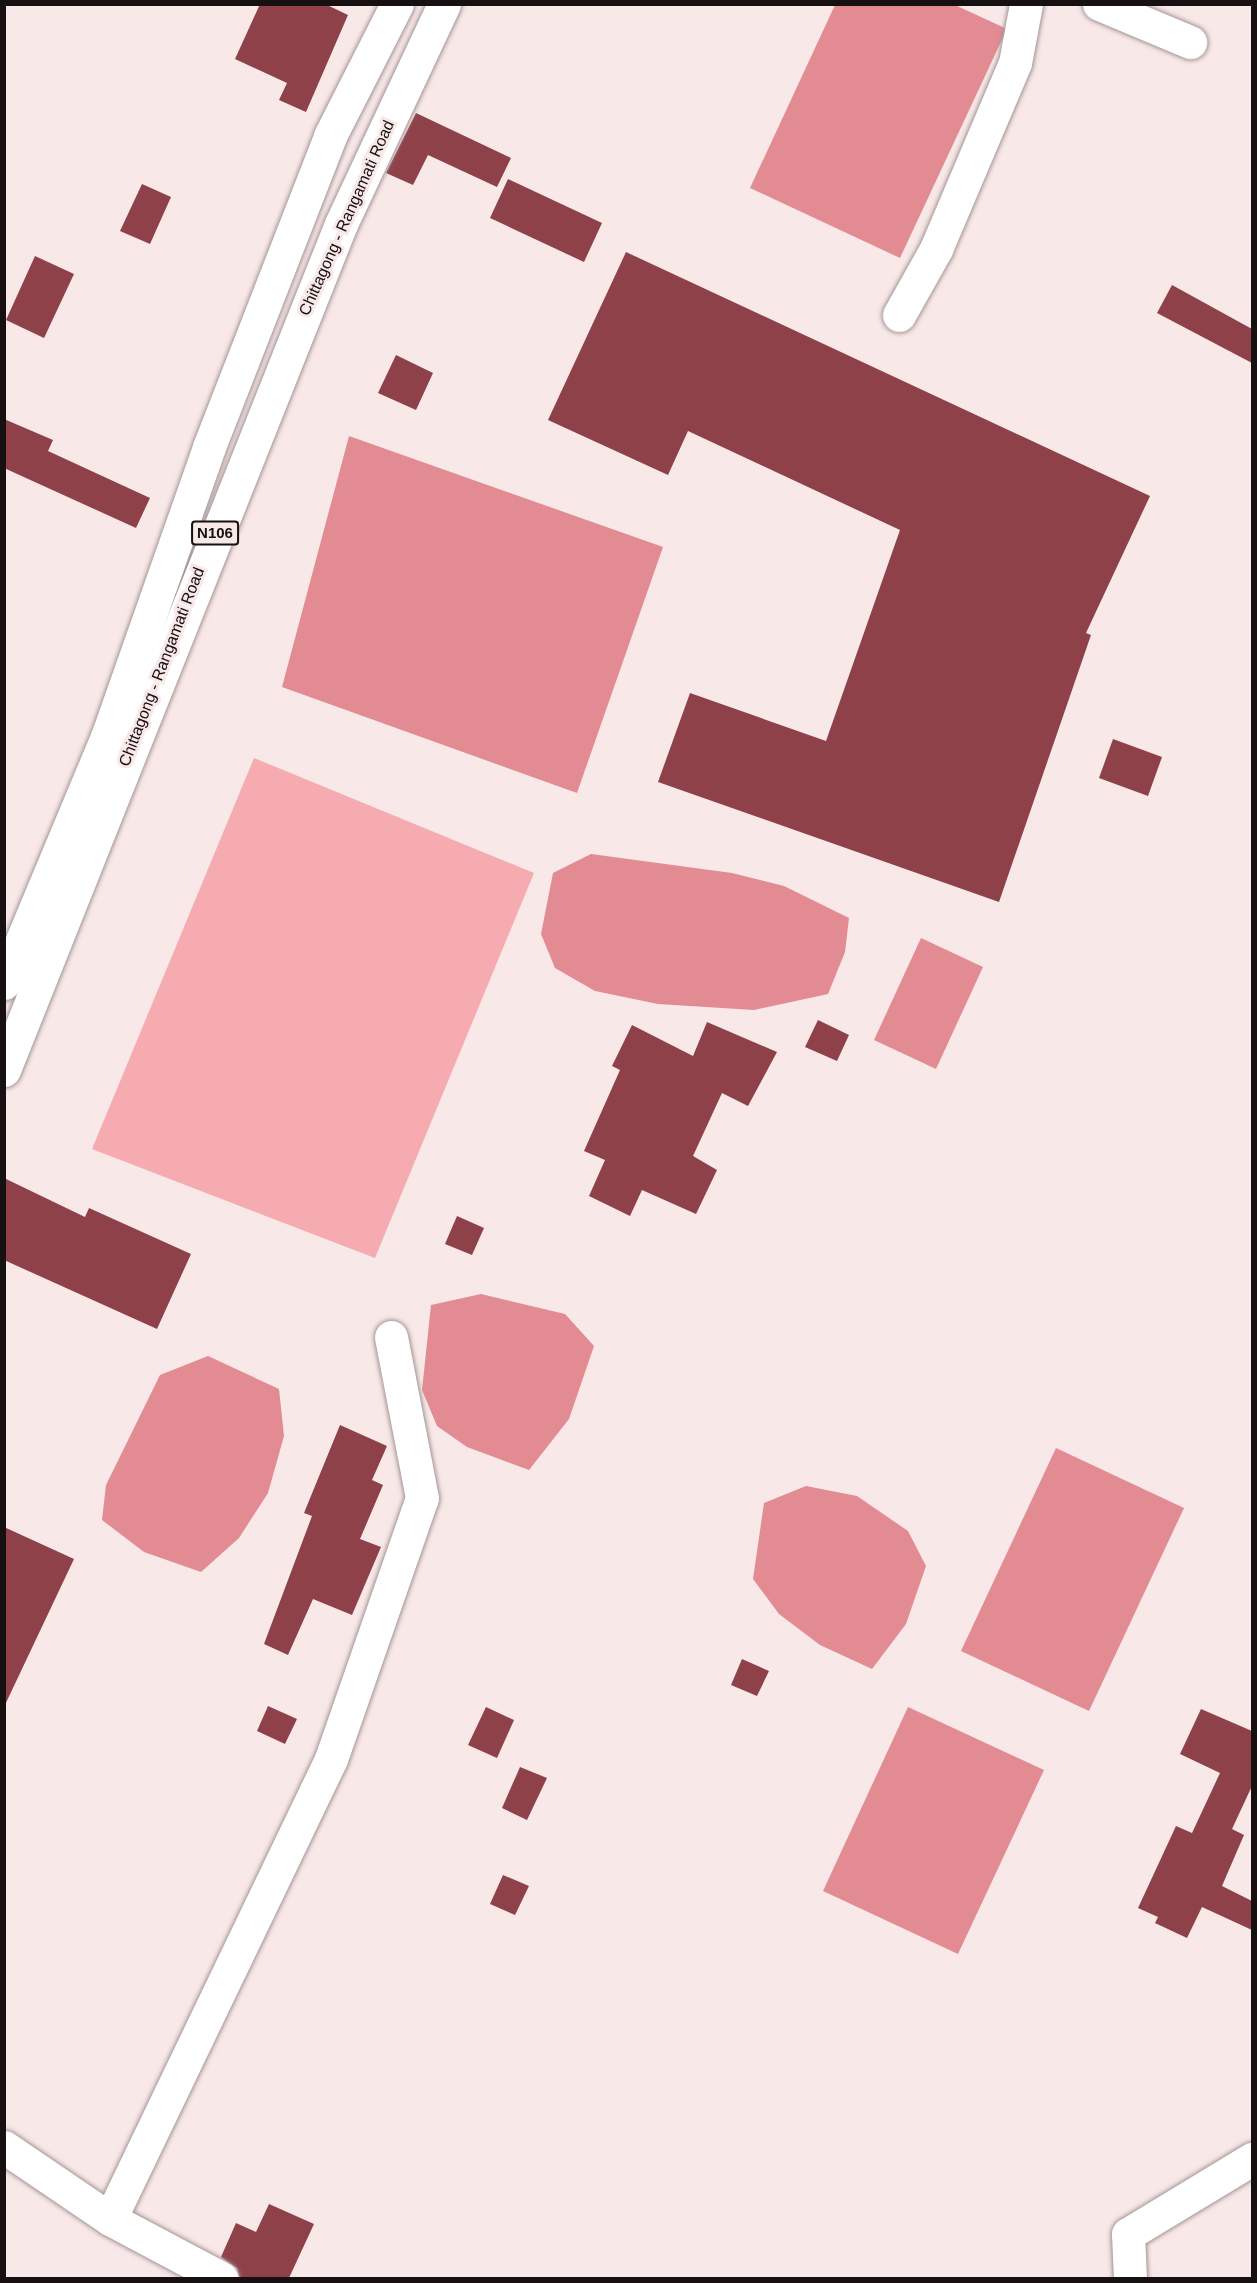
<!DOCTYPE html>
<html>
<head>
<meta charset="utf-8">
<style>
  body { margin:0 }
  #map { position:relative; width:1257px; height:2283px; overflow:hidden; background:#f8e8e8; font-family:Helvetica,sans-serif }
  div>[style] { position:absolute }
  .green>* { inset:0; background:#f5abb0 }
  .water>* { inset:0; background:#e28b92 }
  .building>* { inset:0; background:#8f414a }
  .roads { filter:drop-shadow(0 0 2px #a49596) drop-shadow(0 0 2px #a49596) }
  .minor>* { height:33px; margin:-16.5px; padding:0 16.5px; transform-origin:16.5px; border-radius:16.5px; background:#fff }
  .highway>* { height:33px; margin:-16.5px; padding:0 16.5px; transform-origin:16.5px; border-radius:16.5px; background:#fff }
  span { translate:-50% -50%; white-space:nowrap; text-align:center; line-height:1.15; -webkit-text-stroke:6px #f8e8e8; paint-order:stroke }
  .shield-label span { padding:2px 4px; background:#f8e8e8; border:2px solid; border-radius:4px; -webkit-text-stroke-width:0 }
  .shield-label { font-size:15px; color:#161011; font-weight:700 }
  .street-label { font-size:16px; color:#161011 }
  .frame { position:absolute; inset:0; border:6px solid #161011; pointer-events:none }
</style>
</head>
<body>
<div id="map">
  <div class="green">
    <i style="clip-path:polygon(254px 758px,534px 873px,375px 1258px,92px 1149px)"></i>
  </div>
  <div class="water">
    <i style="clip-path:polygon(835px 5px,955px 5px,1007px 29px,900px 258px,750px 188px)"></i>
    <i style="clip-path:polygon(349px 436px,663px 547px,577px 793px,282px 687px)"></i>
    <i style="clip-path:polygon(591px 854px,732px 873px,784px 886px,849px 918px,845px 952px,828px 994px,754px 1010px,658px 1004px,595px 991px,555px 968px,541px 934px,553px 873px)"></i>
    <i style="clip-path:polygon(921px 938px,983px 967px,936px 1069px,874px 1040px)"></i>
    <i style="clip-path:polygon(481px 1294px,565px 1314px,594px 1346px,569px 1419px,529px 1470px,467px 1447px,437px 1426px,422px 1390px,431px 1305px)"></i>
    <i style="clip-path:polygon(208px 1356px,279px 1389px,284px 1436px,268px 1493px,239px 1538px,201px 1572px,144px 1552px,102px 1520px,106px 1485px,160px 1375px)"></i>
    <i style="clip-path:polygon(1056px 1448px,1184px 1508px,1089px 1711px,961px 1651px)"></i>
    <i style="clip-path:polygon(806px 1486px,857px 1496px,908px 1531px,926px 1566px,906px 1624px,872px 1669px,820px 1645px,779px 1614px,753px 1579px,764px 1503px)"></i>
    <i style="clip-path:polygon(908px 1707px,1044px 1770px,958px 1954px,823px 1891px)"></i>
  </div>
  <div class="building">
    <i style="clip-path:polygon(260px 4px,325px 4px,348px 15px,306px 112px,279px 100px,287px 83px,235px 59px)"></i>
    <i style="clip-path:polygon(416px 113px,511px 158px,497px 187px,428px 155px,413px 185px,386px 173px)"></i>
    <i style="clip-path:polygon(508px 179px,602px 223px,584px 262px,490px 218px)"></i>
    <i style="clip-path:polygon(142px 184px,171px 197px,150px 244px,120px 231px)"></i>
    <i style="clip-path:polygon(626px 252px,1150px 496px,1086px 633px,1091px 635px,999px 902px,658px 782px,690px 693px,826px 741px,900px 530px,688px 431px,668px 475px,548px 420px)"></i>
    <i style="clip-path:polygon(35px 256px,74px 274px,44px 338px,6px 320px)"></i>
    <i style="clip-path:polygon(1172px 285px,1252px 329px,1252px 363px,1157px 313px)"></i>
    <i style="clip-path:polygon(396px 355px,433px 373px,416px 410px,378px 393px)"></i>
    <i style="clip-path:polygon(4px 419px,53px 440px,48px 451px,150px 498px,136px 528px,4px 468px)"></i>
    <i style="clip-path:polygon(1113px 739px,1162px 757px,1148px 796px,1099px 778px)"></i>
    <i style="clip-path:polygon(818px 1020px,849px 1035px,837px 1061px,805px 1047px)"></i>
    <i style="clip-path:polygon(707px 1022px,777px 1052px,748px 1106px,722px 1093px,693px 1156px,717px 1170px,696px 1214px,642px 1190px,630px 1216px,589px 1196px,605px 1160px,584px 1151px,620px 1070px,612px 1066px,632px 1025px,693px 1056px)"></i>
    <i style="clip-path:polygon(4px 1178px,85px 1217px,89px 1208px,191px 1254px,157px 1329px,4px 1260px)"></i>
    <i style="clip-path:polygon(457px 1216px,484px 1228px,472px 1255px,445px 1244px)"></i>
    <i style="clip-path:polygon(340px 1425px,387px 1446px,372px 1480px,383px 1485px,360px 1539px,381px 1547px,352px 1615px,313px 1599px,288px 1655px,264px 1644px,312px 1516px,304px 1513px)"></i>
    <i style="clip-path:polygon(4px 1527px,74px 1559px,4px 1707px)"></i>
    <i style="clip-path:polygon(742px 1659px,769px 1671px,757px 1696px,731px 1685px)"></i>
    <i style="clip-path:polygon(268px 1706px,297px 1719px,285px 1744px,257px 1731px)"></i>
    <i style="clip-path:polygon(486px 1707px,514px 1720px,497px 1758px,468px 1745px)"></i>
    <i style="clip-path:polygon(1201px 1709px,1252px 1731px,1252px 1786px,1232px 1829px,1244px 1835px,1222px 1886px,1252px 1901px,1252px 1930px,1202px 1907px,1187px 1938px,1155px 1923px,1158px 1917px,1138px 1908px,1176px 1826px,1192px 1833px,1220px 1773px,1180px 1754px)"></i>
    <i style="clip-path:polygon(520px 1767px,547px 1778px,527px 1820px,502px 1808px)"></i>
    <i style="clip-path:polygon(503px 1875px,529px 1886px,515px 1915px,490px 1904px)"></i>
    <i style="clip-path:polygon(269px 2204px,314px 2224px,289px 2278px,240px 2278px,237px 2268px,221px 2257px,236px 2223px,256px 2232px)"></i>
  </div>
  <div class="roads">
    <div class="minor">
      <i style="left:1099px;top:4px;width:99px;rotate:22.7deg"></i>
      <i style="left:899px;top:315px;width:76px;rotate:-60.7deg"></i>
      <i style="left:936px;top:249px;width:202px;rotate:-67deg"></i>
      <i style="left:1015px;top:63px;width:60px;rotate:-79.4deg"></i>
      <i style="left:4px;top:2147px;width:128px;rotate:34.2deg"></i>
      <i style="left:110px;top:2219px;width:510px;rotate:-64.34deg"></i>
      <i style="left:331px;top:1759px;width:276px;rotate:-70.8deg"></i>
      <i style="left:422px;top:1498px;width:164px;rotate:-100.9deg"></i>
      <i style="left:110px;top:2219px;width:126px;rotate:28deg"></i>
      <i style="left:1130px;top:2278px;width:44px;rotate:-92.6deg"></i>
      <i style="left:1128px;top:2234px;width:145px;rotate:-31.2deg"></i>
    </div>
    <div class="highway">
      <i style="left:4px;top:983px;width:267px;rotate:-67.3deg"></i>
      <i style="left:107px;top:737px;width:307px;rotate:-70.6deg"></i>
      <i style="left:209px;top:447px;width:334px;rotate:-68.7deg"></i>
      <i style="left:330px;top:136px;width:148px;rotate:-63.1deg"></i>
      <i style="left:4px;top:1070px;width:911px;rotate:-68.28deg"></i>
      <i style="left:341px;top:224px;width:243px;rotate:-64.9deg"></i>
    </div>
  </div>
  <div class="shield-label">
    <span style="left:215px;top:533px">N106</span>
  </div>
  <div class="street-label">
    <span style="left:347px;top:218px;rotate:-66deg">Chittagong - Rangamati Road</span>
    <span style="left:162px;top:667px;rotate:-69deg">Chittagong - Rangamati Road</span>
  </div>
  <div class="frame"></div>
</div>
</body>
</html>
